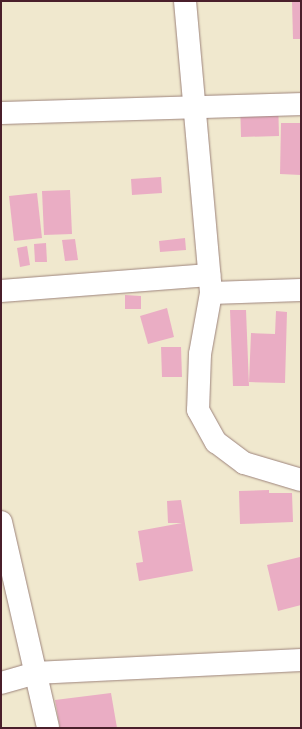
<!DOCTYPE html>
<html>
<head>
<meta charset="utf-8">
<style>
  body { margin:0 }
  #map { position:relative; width:302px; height:729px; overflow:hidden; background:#f0e8ce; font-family:"Indie Flower",sans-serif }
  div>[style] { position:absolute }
  .building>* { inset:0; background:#eaadc4 }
  .roads { filter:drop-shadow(0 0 1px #9d847c) drop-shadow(0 0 1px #9d847c) }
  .minor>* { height:22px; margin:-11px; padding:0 11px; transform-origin:11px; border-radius:11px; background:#fff }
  span { translate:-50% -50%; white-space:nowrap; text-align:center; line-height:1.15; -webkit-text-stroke:4px #fbf7ec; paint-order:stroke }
  .frame { position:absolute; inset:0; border:2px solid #4a1f2b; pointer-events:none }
</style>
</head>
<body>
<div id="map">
  <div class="building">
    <i style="clip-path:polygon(292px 1px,301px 1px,301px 39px,293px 39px)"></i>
    <i style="clip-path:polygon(278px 99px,279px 136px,241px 137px,240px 100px)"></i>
    <i style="clip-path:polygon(281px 123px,301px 123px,301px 175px,280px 174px)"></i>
    <i style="clip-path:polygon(161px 177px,162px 193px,132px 195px,131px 179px)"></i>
    <i style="clip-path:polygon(70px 190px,72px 234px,44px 235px,42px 191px)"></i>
    <i style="clip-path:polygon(37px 193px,42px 238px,14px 241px,9px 196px)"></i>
    <i style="clip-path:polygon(185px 238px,186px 250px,160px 252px,159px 241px)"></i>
    <i style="clip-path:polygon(75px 239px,78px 260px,65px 261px,62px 240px)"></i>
    <i style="clip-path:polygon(46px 243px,47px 262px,35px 262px,34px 244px)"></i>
    <i style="clip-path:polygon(27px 246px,30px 265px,20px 267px,17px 248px)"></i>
    <i style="clip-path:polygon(125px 295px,141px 296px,141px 309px,125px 309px)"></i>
    <i style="clip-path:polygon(167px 308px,174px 337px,148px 344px,140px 316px)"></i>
    <i style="clip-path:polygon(230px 310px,246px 310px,249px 386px,233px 386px)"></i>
    <i style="clip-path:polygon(276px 311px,287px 312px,285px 383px,249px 382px,251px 333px,275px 334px)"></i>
    <i style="clip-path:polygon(161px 347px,181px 347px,182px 377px,162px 377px)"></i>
    <i style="clip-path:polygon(269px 490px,269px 493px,292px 493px,293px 522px,240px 524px,239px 491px)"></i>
    <i style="clip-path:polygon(181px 500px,193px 571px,139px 581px,136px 563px,143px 562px,138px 531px,182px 523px,168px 523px,167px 501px)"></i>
    <i style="clip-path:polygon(300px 557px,301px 605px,278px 611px,267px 565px)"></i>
    <i style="clip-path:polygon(111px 693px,117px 728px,60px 728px,55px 700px)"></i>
  </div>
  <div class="roads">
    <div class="minor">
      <i style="left:185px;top:1px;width:293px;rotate:84.9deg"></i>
      <i style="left:211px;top:293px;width:62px;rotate:100.2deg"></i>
      <i style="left:200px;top:354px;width:56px;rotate:92deg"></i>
      <i style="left:198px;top:410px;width:37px;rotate:61deg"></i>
      <i style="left:216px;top:442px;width:35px;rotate:37deg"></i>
      <i style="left:244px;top:463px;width:59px;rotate:16.6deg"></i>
      <i style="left:1px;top:113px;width:300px;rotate:-1.7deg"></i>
      <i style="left:1px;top:291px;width:209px;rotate:-4.4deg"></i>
      <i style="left:211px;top:293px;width:90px;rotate:-1.9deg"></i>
      <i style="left:1px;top:522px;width:211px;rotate:77.1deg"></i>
      <i style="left:1px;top:683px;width:35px;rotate:-16deg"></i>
      <i style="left:35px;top:673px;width:266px;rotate:-2.8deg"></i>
    </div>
  </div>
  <div class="frame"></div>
</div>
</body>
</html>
